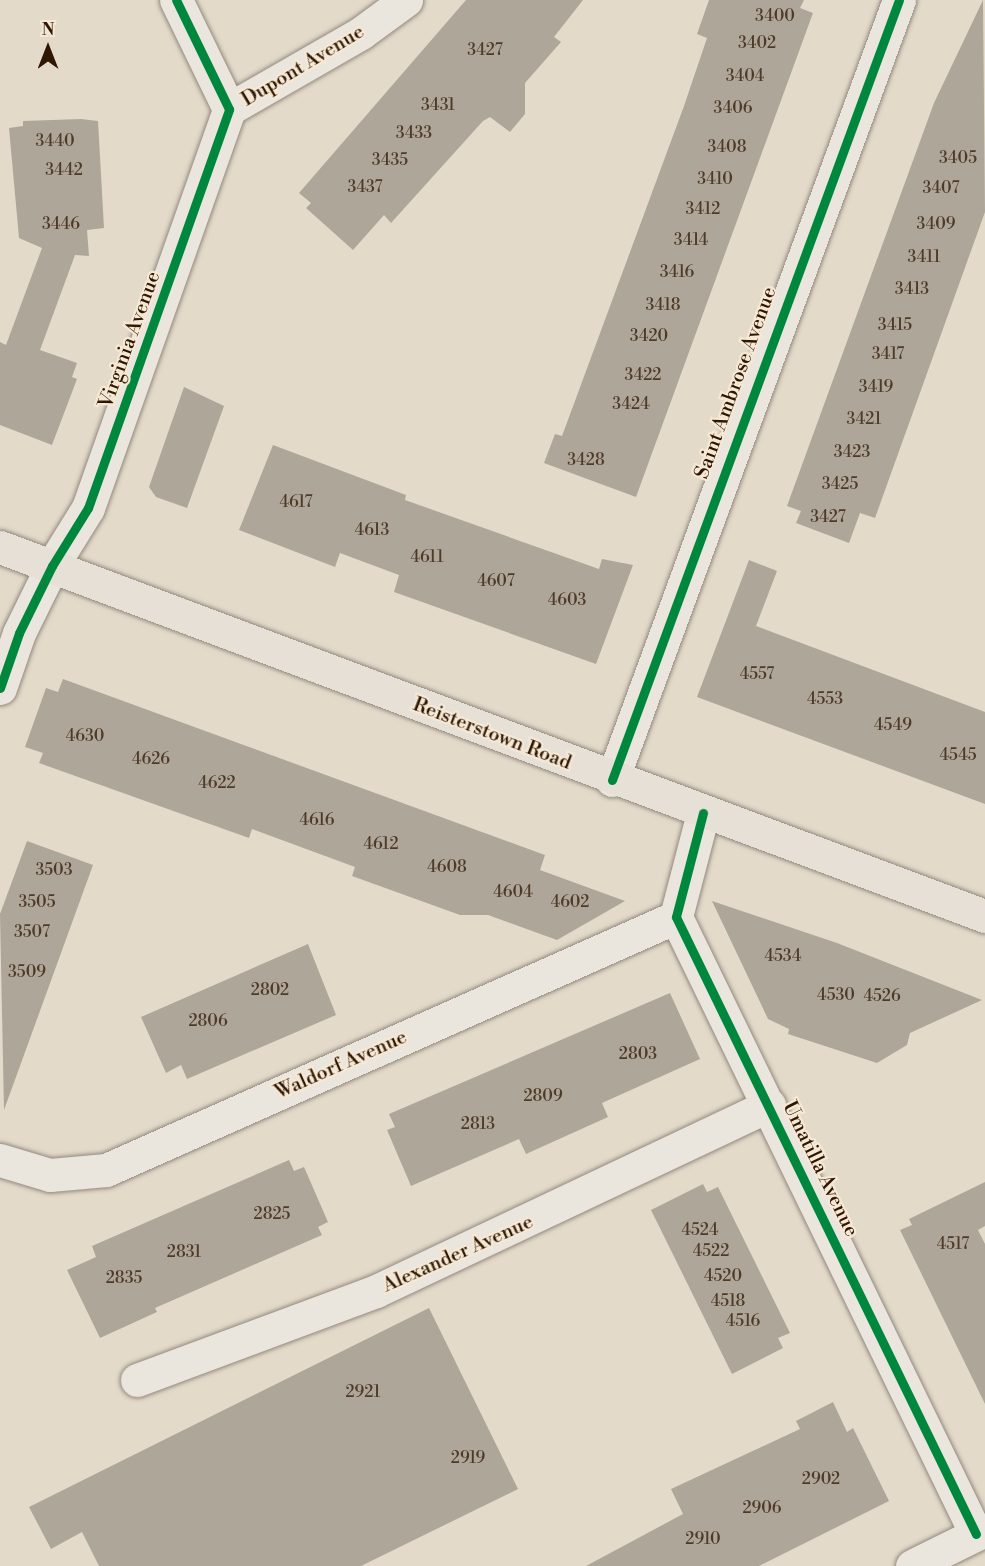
<!DOCTYPE html>
<html>
<head>
<meta charset="utf-8">
<style>
  body { margin:0 }
  #map { position:relative; width:985px; height:1566px; overflow:hidden; background:#e4daca; font-family:"Libre Bodoni",serif }
  div>[style] { position:absolute }
  .building>* { inset:0; background:#afa69a }
  .roads { filter:drop-shadow(0 0 2px #92897e) drop-shadow(0 0 2px #92897e) }
  .minor>* { height:33px; margin:-16.5px; padding:0 16.5px; transform-origin:16.5px; border-radius:16.5px; background:#eae5dd }
  .major>* { height:33px; margin:-16.5px; padding:0 16.5px; transform-origin:16.5px; border-radius:16.5px; background:#e7e0d7 }
  .cycleway>* { height:9px; margin:-4.5px; padding:0 4.5px; transform-origin:4.5px; border-radius:4.5px; background:#00873e }
  span { translate:-50% -50%; white-space:nowrap; text-align:center; line-height:1.15; -webkit-text-stroke:4.5px #f5e9d6; paint-order:stroke }
  .number-label { font-size:16px; color:#4e3a26 }
  .number-label span { -webkit-text-stroke-width:0 }
  .street-label { font-size:20px; color:#2e1600 }
  .north { position:absolute; left:18px; top:18px; width:60px; height:60px; -webkit-text-stroke:4px #f5e9d6; paint-order:stroke; rotate:0deg; font-size:16px; font-weight:700; line-height:24px; text-align:center; color:#2e1600 }
  .north::after { content:''; display:block; margin:auto; width:21px; height:27px; background:#2e1600; clip-path:polygon(50% 0,100% 100%,50% 72%,0 100%) }
</style>
</head>
<body>
<div id="map">
  <div class="building">
    <i style="clip-path:polygon(466px 0,583px 0,554px 37px,561px 42px,525px 83px,525px 114px,510px 132px,490px 117px,483px 121px,391px 223px,384px 215px,353px 250px,306px 208px,311px 203px,299px 193px)"></i>
    <i style="clip-path:polygon(709px 0,804px 0,800px 8px,813px 13px,636px 497px,544px 463px,555px 434px,562px 436px,684px 106px,707px 38px,697px 34px)"></i>
    <i style="clip-path:polygon(983px 0,985px 212px,875px 518px,860px 513px,849px 543px,796px 523px,801px 511px,787px 506px,934px 103px)"></i>
    <i style="clip-path:polygon(81px 119px,98px 121px,104px 228px,87px 230px,89px 256px,75px 255px,40px 350px,77px 363px,72px 377px,77px 379px,52px 445px,0 425px,0 342px,6px 345px,42px 248px,19px 238px,9px 128px,23px 126px,23px 121px)"></i>
    <i style="clip-path:polygon(184px 387px,224px 406px,187px 508px,156px 497px,149px 487px)"></i>
    <i style="clip-path:polygon(273px 445px,406px 495px,405px 500px,599px 569px,602px 559px,633px 565px,596px 664px,394px 592px,399px 575px,340px 553px,335px 567px,239px 530px)"></i>
    <i style="clip-path:polygon(749px 560px,777px 571px,756px 626px,985px 712px,985px 804px,697px 697px)"></i>
    <i style="clip-path:polygon(63px 679px,545px 855px,540px 870px,625px 901px,557px 940px,488px 915px,460px 915px,352px 876px,355px 867px,252px 829px,249px 838px,39px 763px,43px 753px,25px 747px,46px 688px,58px 692px)"></i>
    <i style="clip-path:polygon(27px 841px,93px 865px,4px 1110px,0 914px)"></i>
    <i style="clip-path:polygon(712px 901px,837px 943px,982px 1000px,910px 1033px,907px 1045px,877px 1063px,788px 1034px,789px 1029px,768px 1019px)"></i>
    <i style="clip-path:polygon(308px 944px,336px 1015px,187px 1079px,181px 1065px,166px 1073px,141px 1017px)"></i>
    <i style="clip-path:polygon(670px 993px,700px 1059px,602px 1103px,608px 1117px,526px 1154px,519px 1139px,411px 1186px,387px 1130px,395px 1127px,389px 1114px)"></i>
    <i style="clip-path:polygon(289px 1160px,294px 1171px,304px 1167px,328px 1222px,318px 1227px,322px 1235px,155px 1308px,157px 1312px,100px 1338px,67px 1270px,96px 1257px,92px 1246px)"></i>
    <i style="clip-path:polygon(985px 1182px,985px 1226px,978px 1230px,985px 1244px,985px 1404px,900px 1230px,912px 1225px,909px 1219px)"></i>
    <i style="clip-path:polygon(703px 1184px,707px 1192px,718px 1187px,790px 1333px,778px 1338px,783px 1348px,732px 1374px,651px 1210px)"></i>
    <i style="clip-path:polygon(429px 1308px,518px 1489px,361px 1566px,99px 1566px,82px 1532px,51px 1549px,29px 1507px)"></i>
    <i style="clip-path:polygon(833px 1402px,847px 1432px,853px 1428px,889px 1501px,759px 1566px,586px 1566px,683px 1514px,671px 1489px,800px 1429px,796px 1421px)"></i>
  </div>
  <div class="roads">
    <div class="minor">
      <i style="left:229px;top:109px;width:152px;rotate:-29.9deg"></i>
      <i style="left:361px;top:33px;width:56px;rotate:-36.3deg"></i>
      <i style="left:0;top:688px;width:58px;rotate:-70.9deg"></i>
      <i style="left:19px;top:633px;width:75px;rotate:-63.8deg"></i>
      <i style="left:52px;top:566px;width:68px;rotate:-58.2deg"></i>
      <i style="left:88px;top:508px;width:423px;rotate:-70.5deg"></i>
      <i style="left:229px;top:109px;width:121px;rotate:-115.9deg"></i>
      <i style="left:612px;top:780px;width:831px;rotate:-69.8deg"></i>
      <i style="left:703px;top:813px;width:107px;rotate:104.6deg"></i>
      <i style="left:676px;top:917px;width:686px;rotate:64.07deg"></i>
      <i style="left:0;top:1160px;width:52px;rotate:16.7deg"></i>
      <i style="left:50px;top:1175px;width:56px;rotate:-5.1deg"></i>
      <i style="left:106px;top:1170px;width:624px;rotate:-23.93deg"></i>
      <i style="left:137px;top:1380px;width:255px;rotate:-20.4deg"></i>
      <i style="left:376px;top:1291px;width:435px;rotate:-25.3deg"></i>
      <i style="left:912px;top:1566px;width:81px;rotate:-26.3deg"></i>
    </div>
    <div class="major">
      <i style="left:0;top:547px;width:1052px;rotate:20.54deg"></i>
    </div>
  </div>
  <div class="cycleway">
    <i style="left:0;top:688px;width:58px;rotate:-70.9deg"></i>
    <i style="left:19px;top:633px;width:75px;rotate:-63.8deg"></i>
    <i style="left:52px;top:566px;width:68px;rotate:-58.2deg"></i>
    <i style="left:88px;top:508px;width:423px;rotate:-70.5deg"></i>
    <i style="left:229px;top:109px;width:121px;rotate:-115.9deg"></i>
    <i style="left:612px;top:780px;width:831px;rotate:-69.8deg"></i>
    <i style="left:703px;top:813px;width:107px;rotate:104.6deg"></i>
    <i style="left:676px;top:917px;width:686px;rotate:64.07deg"></i>
  </div>
  <div class="number-label">
    <span style="left:775px;top:16px">3400</span>
    <span style="left:757px;top:43px">3402</span>
    <span style="left:485px;top:50px">3427</span>
    <span style="left:745px;top:76px">3404</span>
    <span style="left:438px;top:105px">3431</span>
    <span style="left:733px;top:108px">3406</span>
    <span style="left:414px;top:133px">3433</span>
    <span style="left:55px;top:141px">3440</span>
    <span style="left:727px;top:147px">3408</span>
    <span style="left:958px;top:158px">3405</span>
    <span style="left:390px;top:160px">3435</span>
    <span style="left:64px;top:170px">3442</span>
    <span style="left:715px;top:179px">3410</span>
    <span style="left:365px;top:187px">3437</span>
    <span style="left:941px;top:188px">3407</span>
    <span style="left:703px;top:209px">3412</span>
    <span style="left:61px;top:224px">3446</span>
    <span style="left:936px;top:224px">3409</span>
    <span style="left:691px;top:240px">3414</span>
    <span style="left:924px;top:257px">3411</span>
    <span style="left:677px;top:272px">3416</span>
    <span style="left:912px;top:289px">3413</span>
    <span style="left:663px;top:305px">3418</span>
    <span style="left:895px;top:325px">3415</span>
    <span style="left:649px;top:336px">3420</span>
    <span style="left:888px;top:354px">3417</span>
    <span style="left:643px;top:375px">3422</span>
    <span style="left:876px;top:387px">3419</span>
    <span style="left:631px;top:404px">3424</span>
    <span style="left:864px;top:419px">3421</span>
    <span style="left:852px;top:452px">3423</span>
    <span style="left:586px;top:460px">3428</span>
    <span style="left:840px;top:484px">3425</span>
    <span style="left:296px;top:502px">4617</span>
    <span style="left:828px;top:517px">3427</span>
    <span style="left:372px;top:530px">4613</span>
    <span style="left:427px;top:557px">4611</span>
    <span style="left:496px;top:581px">4607</span>
    <span style="left:567px;top:600px">4603</span>
    <span style="left:757px;top:674px">4557</span>
    <span style="left:825px;top:699px">4553</span>
    <span style="left:893px;top:725px">4549</span>
    <span style="left:85px;top:736px">4630</span>
    <span style="left:958px;top:755px">4545</span>
    <span style="left:151px;top:759px">4626</span>
    <span style="left:217px;top:783px">4622</span>
    <span style="left:317px;top:820px">4616</span>
    <span style="left:381px;top:844px">4612</span>
    <span style="left:447px;top:867px">4608</span>
    <span style="left:54px;top:870px">3503</span>
    <span style="left:513px;top:892px">4604</span>
    <span style="left:37px;top:902px">3505</span>
    <span style="left:570px;top:902px">4602</span>
    <span style="left:32px;top:932px">3507</span>
    <span style="left:783px;top:956px">4534</span>
    <span style="left:27px;top:972px">3509</span>
    <span style="left:270px;top:990px">2802</span>
    <span style="left:836px;top:995px">4530</span>
    <span style="left:882px;top:996px">4526</span>
    <span style="left:208px;top:1021px">2806</span>
    <span style="left:638px;top:1054px">2803</span>
    <span style="left:543px;top:1096px">2809</span>
    <span style="left:478px;top:1124px">2813</span>
    <span style="left:272px;top:1214px">2825</span>
    <span style="left:700px;top:1230px">4524</span>
    <span style="left:953px;top:1244px">4517</span>
    <span style="left:711px;top:1251px">4522</span>
    <span style="left:184px;top:1252px">2831</span>
    <span style="left:723px;top:1276px">4520</span>
    <span style="left:124px;top:1278px">2835</span>
    <span style="left:728px;top:1301px">4518</span>
    <span style="left:743px;top:1321px">4516</span>
    <span style="left:363px;top:1392px">2921</span>
    <span style="left:468px;top:1458px">2919</span>
    <span style="left:821px;top:1479px">2902</span>
    <span style="left:762px;top:1508px">2906</span>
    <span style="left:703px;top:1539px">2910</span>
  </div>
  <div class="street-label">
    <span style="left:303px;top:66px;rotate:-31deg">Dupont Avenue</span>
    <span style="left:130px;top:340px;rotate:-70deg">Virginia Avenue</span>
    <span style="left:736px;top:383px;rotate:-70deg">Saint Ambrose Avenue</span>
    <span style="left:492px;top:734px;rotate:21deg">Reisterstown Road</span>
    <span style="left:341px;top:1065px;rotate:-24deg">Waldorf Avenue</span>
    <span style="left:820px;top:1169px;rotate:64deg">Umatilla Avenue</span>
    <span style="left:458px;top:1254px;rotate:-24deg">Alexander Avenue</span>
  </div>
  <div class="north">N</div>
</div>
</body>
</html>
